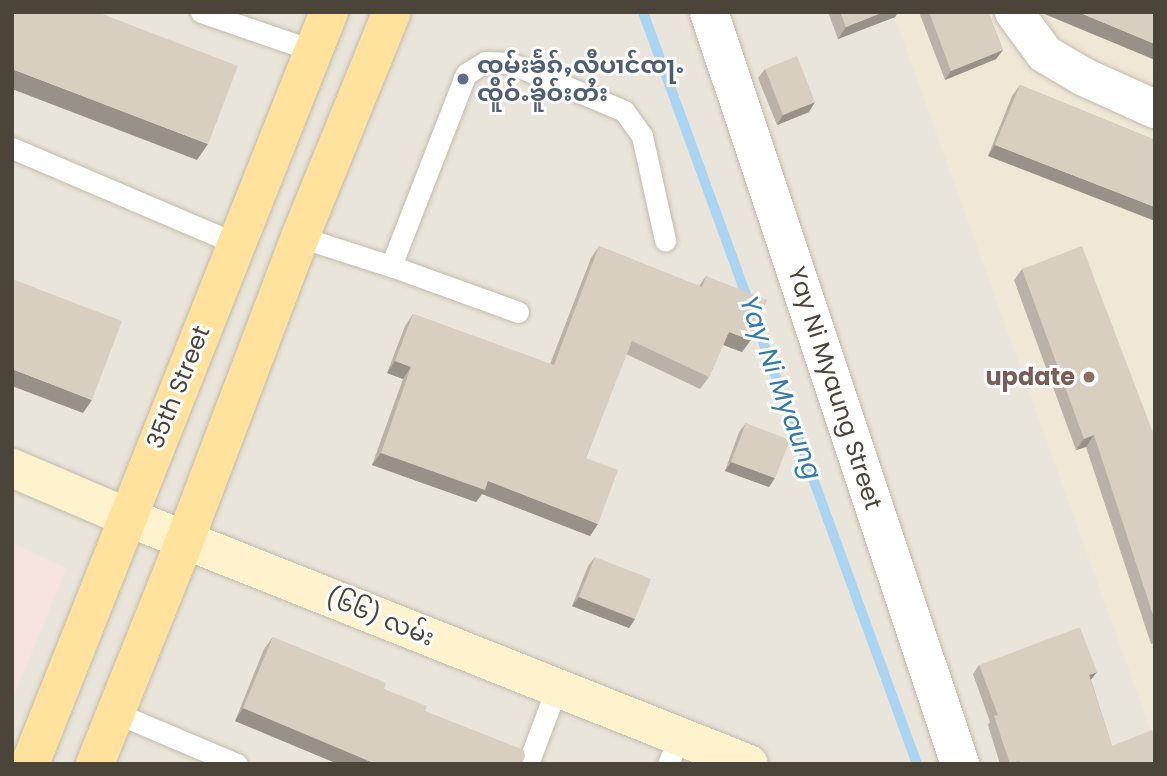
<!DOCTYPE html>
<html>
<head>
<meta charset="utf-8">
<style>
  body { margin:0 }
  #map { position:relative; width:1167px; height:776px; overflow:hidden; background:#f6f3ec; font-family:Poppins,"Noto Sans Myanmar",sans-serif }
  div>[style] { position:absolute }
  .residential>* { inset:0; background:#eae5da }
  .education>* { inset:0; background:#efe8d6 }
  .medical>* { inset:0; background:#f6e3e0 }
  .stream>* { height:10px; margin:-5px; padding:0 5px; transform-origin:5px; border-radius:5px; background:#a9d4f2 }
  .roads { filter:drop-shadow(0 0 2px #c2bbae) drop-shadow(0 0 2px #c2bbae) }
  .lane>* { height:21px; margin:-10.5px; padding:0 10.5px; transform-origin:10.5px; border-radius:10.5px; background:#fff }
  .street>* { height:38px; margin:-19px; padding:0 19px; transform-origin:19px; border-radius:19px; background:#fff }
  .secondary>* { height:38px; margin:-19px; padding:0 19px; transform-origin:19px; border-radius:19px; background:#fff3cd }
  .primary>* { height:38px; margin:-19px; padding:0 19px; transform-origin:19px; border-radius:19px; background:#ffe39c }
  .wall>* { inset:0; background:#bab2a6 }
  .shaded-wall>* { inset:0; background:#979187 }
  .building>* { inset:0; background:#d8cfc1 }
  .dots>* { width:19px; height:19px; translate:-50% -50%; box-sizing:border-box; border:4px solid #fff; border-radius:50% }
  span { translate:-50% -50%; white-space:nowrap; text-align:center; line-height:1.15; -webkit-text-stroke:6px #fff; paint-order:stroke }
  .service-label { font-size:24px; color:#4e5e75; font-weight:700 }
  .left { translate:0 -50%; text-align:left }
  .education-label { font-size:24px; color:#785e54; font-weight:700 }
  .right { translate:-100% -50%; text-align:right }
  .street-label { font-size:24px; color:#4b4439 }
  .water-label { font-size:26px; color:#2e7ab2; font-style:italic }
  .frame { position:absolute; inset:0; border:14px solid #4b4439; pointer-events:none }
</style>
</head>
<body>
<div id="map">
  <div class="residential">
    <i style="clip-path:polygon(12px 12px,1155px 12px,1155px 764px,12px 764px)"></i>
  </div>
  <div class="education">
    <i style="clip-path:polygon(893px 12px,1155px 12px,1155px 743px)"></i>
  </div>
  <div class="medical">
    <i style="clip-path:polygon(12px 543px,66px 568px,12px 701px)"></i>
  </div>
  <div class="stream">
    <i style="left:643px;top:12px;width:800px;rotate:69.98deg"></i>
  </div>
  <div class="roads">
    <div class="lane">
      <i style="left:201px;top:12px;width:120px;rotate:19deg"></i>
      <i style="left:12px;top:148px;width:242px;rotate:23.1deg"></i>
      <i style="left:300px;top:237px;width:96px;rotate:17.7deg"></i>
      <i style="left:391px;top:266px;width:206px;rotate:-68.7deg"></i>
      <i style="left:466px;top:74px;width:22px;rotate:-32deg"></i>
      <i style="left:485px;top:62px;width:25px;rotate:2deg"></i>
      <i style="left:510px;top:63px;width:124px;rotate:22.8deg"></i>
      <i style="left:624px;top:111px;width:31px;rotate:54deg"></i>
      <i style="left:642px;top:136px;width:107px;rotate:77.5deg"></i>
      <i style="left:391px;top:266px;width:135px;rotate:19.9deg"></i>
      <i style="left:116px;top:713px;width:131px;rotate:22.9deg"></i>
      <i style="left:528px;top:764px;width:82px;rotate:-69.4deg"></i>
      <i style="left:668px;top:764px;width:30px;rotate:-67deg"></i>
    </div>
    <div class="street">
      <i style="left:709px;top:12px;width:793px;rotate:71.54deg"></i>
      <i style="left:1014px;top:12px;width:52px;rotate:53.6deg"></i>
      <i style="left:1045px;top:54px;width:45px;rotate:30.5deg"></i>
      <i style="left:1084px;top:77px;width:78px;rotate:24.3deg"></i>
    </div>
    <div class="secondary">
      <i style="left:12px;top:468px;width:125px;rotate:23.1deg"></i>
      <i style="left:127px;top:517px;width:669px;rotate:21.66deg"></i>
    </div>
    <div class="primary">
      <i style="left:30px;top:764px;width:809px;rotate:-68.32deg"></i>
      <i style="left:95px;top:764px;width:241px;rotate:-68.1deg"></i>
      <i style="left:185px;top:540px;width:324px;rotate:-69.2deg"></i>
      <i style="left:300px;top:237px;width:243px;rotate:-67.8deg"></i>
    </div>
  </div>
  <div class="wall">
    <i style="clip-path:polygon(828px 12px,898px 12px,895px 17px,838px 39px)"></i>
    <i style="clip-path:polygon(919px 12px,988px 12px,1003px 50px,996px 59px,945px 80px)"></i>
    <i style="clip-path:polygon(765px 69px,809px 112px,777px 125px,758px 78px)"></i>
    <i style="clip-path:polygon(1020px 85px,1155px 140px,988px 156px,1012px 96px)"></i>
    <i style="clip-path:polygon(599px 246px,699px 286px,706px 276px,742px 352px,723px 345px,709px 377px,700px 389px,626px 354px,586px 458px,590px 536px,482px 494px,476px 502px,372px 465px,403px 379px,387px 373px,405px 326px,413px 314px,550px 364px,591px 258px)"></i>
    <i style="clip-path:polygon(1022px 269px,1155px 438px,1155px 643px,1151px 644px,1086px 447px,1076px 450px,1014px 280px)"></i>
    <i style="clip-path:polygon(746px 423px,769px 487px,725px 471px,739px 432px)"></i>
    <i style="clip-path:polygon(595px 557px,635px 619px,629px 628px,572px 606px,588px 566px)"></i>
    <i style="clip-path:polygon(273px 637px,384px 689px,522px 764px,338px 764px,235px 721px,264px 649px)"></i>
    <i style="clip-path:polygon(979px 665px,1091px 680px,1112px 746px,1155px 764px,1000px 764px,988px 725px,990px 722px,973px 674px)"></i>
  </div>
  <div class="shaded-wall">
    <i style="clip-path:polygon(884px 12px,898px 12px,895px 17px,838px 39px,846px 27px)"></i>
    <i style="clip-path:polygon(1043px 12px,1078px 12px,1155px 44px,1155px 60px,1042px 13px)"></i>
    <i style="clip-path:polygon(1003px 50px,996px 59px,945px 80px,951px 71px)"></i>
    <i style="clip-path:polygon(12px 69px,208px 144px,197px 160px,12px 89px)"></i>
    <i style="clip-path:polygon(815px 102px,809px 112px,777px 125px,783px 115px)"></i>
    <i style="clip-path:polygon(995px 145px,1155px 207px,1155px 221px,988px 156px)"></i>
    <i style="clip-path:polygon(729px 332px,751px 340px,742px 352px,721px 344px)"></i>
    <i style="clip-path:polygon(395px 361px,411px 367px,403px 379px,387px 373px)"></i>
    <i style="clip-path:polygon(12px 369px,92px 400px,83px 413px,12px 386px)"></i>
    <i style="clip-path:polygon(1094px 435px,1086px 447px,1076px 450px,1084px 439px)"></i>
    <i style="clip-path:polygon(381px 453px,488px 481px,598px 524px,590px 536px,482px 494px,476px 502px,372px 465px)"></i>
    <i style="clip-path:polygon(731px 462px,775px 478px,769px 487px,725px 471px)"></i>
    <i style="clip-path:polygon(579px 597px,635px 619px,629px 628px,572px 606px)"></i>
    <i style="clip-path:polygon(1097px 672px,1090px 681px,1089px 675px)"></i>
    <i style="clip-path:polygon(243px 708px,376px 764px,338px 764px,235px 721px)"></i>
  </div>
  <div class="building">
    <i style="clip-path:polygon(12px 12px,97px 12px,238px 66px,208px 144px,12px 69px)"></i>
    <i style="clip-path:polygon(840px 12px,884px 12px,846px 27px)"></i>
    <i style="clip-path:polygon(929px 12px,988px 12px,1003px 50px,951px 71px)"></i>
    <i style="clip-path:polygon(1078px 12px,1155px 12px,1155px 44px)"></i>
    <i style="clip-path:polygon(797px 56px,815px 102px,783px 115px,765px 69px)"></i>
    <i style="clip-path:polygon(1020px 85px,1155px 140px,1155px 207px,995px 145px)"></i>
    <i style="clip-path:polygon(599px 246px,702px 287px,706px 276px,767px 300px,751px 340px,729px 332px,709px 377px,632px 341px,586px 458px,618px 470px,598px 524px,488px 481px,485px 490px,381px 453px,411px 367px,395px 361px,413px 314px,554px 365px)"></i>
    <i style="clip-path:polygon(1082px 246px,1155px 438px,1155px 621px,1094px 435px,1084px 439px,1022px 269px)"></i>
    <i style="clip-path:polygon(12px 279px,122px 321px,92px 400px,12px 369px)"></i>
    <i style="clip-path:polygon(746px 423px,790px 440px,775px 478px,731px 462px)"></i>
    <i style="clip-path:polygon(595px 557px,651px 579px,635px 619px,579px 597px)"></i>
    <i style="clip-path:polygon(1080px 627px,1097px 672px,1089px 675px,1112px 746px,1152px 730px,1155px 738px,1155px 764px,1020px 764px,1019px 761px,1010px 764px,994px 716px,998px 715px,979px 665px)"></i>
    <i style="clip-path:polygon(273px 637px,386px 683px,384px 689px,427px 706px,425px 711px,524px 750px,525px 756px,522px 764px,376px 764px,243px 708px)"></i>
  </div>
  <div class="dots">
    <i style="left:463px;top:79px;background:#5c6f8a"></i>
    <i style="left:1089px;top:377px;background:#8d6e63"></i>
  </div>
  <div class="service-label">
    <span class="left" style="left:477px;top:79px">ၸုမ်းၶႅၵ်ႇလီပၢင်ၸႃႉ<br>ၸိူဝ်ႉၶိူဝ်းတႆး</span>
  </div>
  <div class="education-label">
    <span class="right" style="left:1075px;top:377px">update</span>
  </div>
  <div class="street-label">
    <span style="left:178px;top:387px;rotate:-68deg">35th Street</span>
    <span style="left:835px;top:388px;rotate:72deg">Yay Ni Myaung Street</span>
    <span style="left:380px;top:617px;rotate:22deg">(၆၆) လမ်း</span>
  </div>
  <div class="water-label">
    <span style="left:780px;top:388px;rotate:70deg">Yay Ni Myaung</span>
  </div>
  <div class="frame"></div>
</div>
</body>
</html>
